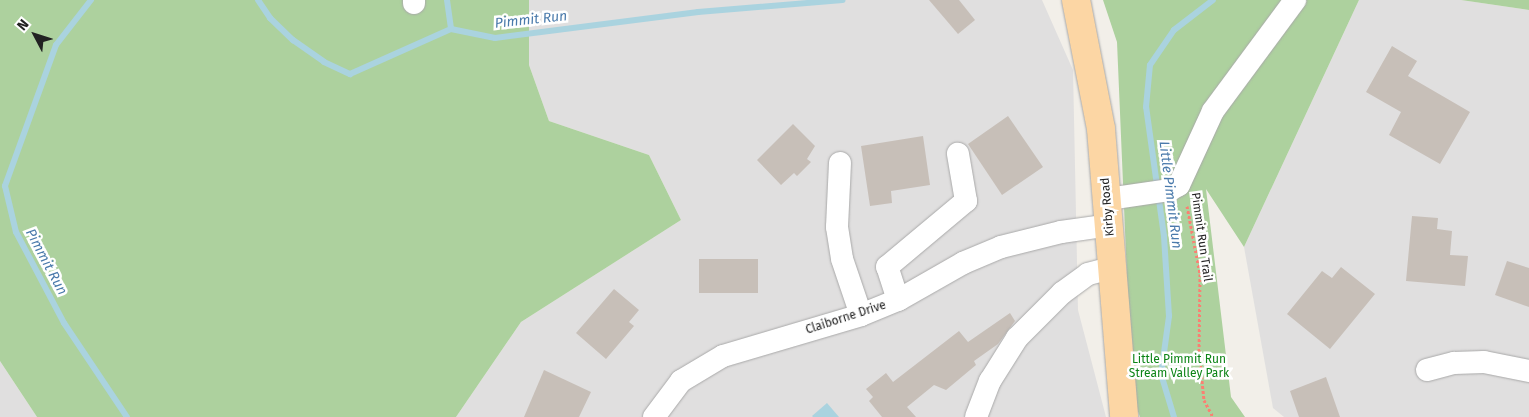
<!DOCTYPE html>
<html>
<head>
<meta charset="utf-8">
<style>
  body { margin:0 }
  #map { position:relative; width:1529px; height:417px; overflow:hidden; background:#f2efe9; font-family:"Fira Sans",sans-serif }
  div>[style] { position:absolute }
  .residential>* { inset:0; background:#e0dfdf }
  .forest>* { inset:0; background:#add19e }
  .water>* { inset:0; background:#aad3df }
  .stream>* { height:6px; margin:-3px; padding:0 3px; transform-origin:3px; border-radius:3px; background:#aad3df }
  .building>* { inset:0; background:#c7bfb8 }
  .path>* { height:3px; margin-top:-1.5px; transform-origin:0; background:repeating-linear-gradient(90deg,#fa8072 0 2.5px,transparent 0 5px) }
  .roads { filter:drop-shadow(0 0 1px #a9a9a9) drop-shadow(0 0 1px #a9a9a9) }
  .minor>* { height:22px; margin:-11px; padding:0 11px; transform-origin:11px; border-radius:11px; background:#fff }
  .major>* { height:28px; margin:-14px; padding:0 14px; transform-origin:14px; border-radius:14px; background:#fcd6a4 }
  span { translate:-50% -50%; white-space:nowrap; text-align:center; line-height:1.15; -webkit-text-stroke:5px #fff; paint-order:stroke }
  .street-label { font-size:12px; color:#222 }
  .park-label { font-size:12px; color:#0c8416 }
  .water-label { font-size:14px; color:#4a7aab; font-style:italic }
  .north { position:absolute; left:10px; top:10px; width:50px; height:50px; -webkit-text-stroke:4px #fff; paint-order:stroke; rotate:310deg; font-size:14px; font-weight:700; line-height:20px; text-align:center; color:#222 }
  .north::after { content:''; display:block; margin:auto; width:18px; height:22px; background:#222; clip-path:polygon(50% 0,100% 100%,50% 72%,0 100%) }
</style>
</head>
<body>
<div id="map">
  <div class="residential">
    <i style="clip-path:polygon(529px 0,1042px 0,1073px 70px,1078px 310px,1106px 417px,456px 417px,521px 322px,681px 220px,649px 155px,549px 121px,529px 65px)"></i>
    <i style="clip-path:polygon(1359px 0,1461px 0,1529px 10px,1529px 417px,1284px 417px,1273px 408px,1244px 247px)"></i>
    <i style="clip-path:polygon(0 361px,37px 417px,0 417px)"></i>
  </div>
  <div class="forest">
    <i style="clip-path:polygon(0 0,529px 0,529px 65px,549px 121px,649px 155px,681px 220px,521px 322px,456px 417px,37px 417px,0 361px)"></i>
    <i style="clip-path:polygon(1103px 0,1359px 0,1244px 247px,1206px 189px,1231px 397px,1245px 417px,1140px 417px,1132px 395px,1117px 42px)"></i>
    <i style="clip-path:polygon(1461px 0,1529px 0,1529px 10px)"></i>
  </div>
  <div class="water">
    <i style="clip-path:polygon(827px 403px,839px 417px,813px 417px,812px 416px)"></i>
  </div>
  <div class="stream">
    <i style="left:91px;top:0;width:57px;rotate:127.9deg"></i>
    <i style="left:56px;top:45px;width:150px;rotate:109.9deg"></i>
    <i style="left:5px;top:186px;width:47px;rotate:76.6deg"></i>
    <i style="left:16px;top:232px;width:103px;rotate:62.2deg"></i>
    <i style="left:64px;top:323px;width:113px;rotate:56.2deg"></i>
    <i style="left:258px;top:0;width:22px;rotate:56deg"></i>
    <i style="left:270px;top:18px;width:32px;rotate:44deg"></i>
    <i style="left:293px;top:40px;width:38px;rotate:35deg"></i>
    <i style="left:324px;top:62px;width:29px;rotate:25deg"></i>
    <i style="left:350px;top:74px;width:111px;rotate:-24deg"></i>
    <i style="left:451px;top:29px;width:45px;rotate:11.6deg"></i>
    <i style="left:495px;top:38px;width:205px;rotate:-7.3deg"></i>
    <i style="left:698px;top:12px;width:145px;rotate:-4.7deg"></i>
    <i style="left:447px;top:0;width:29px;rotate:82deg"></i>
    <i style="left:1174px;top:417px;width:45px;rotate:-106.8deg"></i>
    <i style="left:1161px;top:374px;width:59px;rotate:-82.1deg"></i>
    <i style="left:1169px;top:316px;width:80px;rotate:-93.6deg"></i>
    <i style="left:1164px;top:236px;width:130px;rotate:-97.9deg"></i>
    <i style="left:1146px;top:107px;width:42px;rotate:-84.6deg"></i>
    <i style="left:1150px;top:65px;width:42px;rotate:-55.6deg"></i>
    <i style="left:1174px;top:30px;width:49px;rotate:-37.6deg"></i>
  </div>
  <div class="building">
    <i style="clip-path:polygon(929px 0,959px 0,975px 20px,958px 34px)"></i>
    <i style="clip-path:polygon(1392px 46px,1417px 61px,1408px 76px,1470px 112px,1440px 164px,1389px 135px,1401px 112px,1366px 92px)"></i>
    <i style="clip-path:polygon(1008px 116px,1043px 167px,1002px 195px,968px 144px)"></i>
    <i style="clip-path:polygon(793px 124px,815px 146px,807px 159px,811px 162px,797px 176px,794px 173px,781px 185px,757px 160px)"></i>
    <i style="clip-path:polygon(923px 136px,930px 185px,891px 191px,892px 203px,870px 206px,861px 146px)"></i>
    <i style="clip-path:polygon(1412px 216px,1438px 218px,1437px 229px,1452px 231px,1450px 255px,1468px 256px,1465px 286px,1406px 281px)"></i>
    <i style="clip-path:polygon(699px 259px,758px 259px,758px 293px,699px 293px)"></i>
    <i style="clip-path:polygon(1507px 261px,1529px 268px,1529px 307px,1495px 295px)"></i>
    <i style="clip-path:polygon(1341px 267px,1375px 294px,1330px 349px,1287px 314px,1322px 271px,1332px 278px)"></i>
    <i style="clip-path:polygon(614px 289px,639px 310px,629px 322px,634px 326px,606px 359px,576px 333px)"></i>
    <i style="clip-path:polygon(1010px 313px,1015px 321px,998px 344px,974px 361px,976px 365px,946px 390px,934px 385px,907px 407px,916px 417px,882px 417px,869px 401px,873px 397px,866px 389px,886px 373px,893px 382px,959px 331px,968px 342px)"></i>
    <i style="clip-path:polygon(544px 370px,591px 392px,579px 417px,524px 417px)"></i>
    <i style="clip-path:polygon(1326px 377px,1340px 417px,1299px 417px,1290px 391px)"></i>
  </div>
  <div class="path">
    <i style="left:1187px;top:206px;width:69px;rotate:79.2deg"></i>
    <i style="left:1200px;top:274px;width:77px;rotate:90.7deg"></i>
    <i style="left:1199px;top:351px;width:49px;rotate:84.2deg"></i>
    <i style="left:1204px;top:400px;width:19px;rotate:62deg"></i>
  </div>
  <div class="roads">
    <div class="minor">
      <i style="left:414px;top:3px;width:3px;rotate:-90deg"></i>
      <i style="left:840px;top:163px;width:64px;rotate:92.7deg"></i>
      <i style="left:837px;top:227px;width:32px;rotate:81deg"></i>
      <i style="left:842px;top:259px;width:59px;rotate:71.3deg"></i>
      <i style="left:1108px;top:199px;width:63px;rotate:-8.3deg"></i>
      <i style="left:1170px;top:190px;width:10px;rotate:-29deg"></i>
      <i style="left:1179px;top:185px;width:81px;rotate:-65.3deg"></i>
      <i style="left:1213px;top:111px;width:138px;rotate:-53.5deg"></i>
      <i style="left:898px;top:300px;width:35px;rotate:-108deg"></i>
      <i style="left:887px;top:267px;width:103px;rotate:-39.9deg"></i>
      <i style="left:966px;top:201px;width:48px;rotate:-99.7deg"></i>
      <i style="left:1427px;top:370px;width:28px;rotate:-15deg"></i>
      <i style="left:1454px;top:363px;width:30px;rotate:-2deg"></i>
      <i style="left:1484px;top:362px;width:46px;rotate:11.3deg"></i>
      <i style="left:654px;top:417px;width:45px;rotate:-53.1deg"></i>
      <i style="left:681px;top:381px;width:49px;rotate:-30.8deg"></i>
      <i style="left:723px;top:356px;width:144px;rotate:-16.5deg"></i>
      <i style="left:861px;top:315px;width:42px;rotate:-22.3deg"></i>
      <i style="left:900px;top:299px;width:73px;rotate:-29.7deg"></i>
      <i style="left:963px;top:263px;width:41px;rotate:-22.8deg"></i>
      <i style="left:1001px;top:247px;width:62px;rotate:-14deg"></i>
      <i style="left:1061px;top:232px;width:49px;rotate:-8.1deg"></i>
      <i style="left:976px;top:417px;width:39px;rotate:-69deg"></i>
      <i style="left:990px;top:381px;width:51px;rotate:-57.9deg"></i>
      <i style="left:1017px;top:338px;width:64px;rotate:-45deg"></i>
      <i style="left:1062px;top:293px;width:32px;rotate:-36deg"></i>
      <i style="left:1088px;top:274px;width:27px;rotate:-15deg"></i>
    </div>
    <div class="major">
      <i style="left:1076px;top:0;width:131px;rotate:79deg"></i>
      <i style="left:1101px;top:129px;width:289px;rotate:85.4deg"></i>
    </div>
  </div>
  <div class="street-label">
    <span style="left:1108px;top:207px;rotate:-95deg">Kirby Road</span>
    <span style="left:1201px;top:237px;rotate:82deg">Pimmit Run Trail</span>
    <span style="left:846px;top:318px;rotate:-18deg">Claiborne Drive</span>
  </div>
  <div class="park-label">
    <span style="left:1179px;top:367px">Little Pimmit Run<br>Stream Valley Park</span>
  </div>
  <div class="water-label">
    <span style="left:531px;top:20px;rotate:-6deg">Pimmit Run</span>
    <span style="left:1170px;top:195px;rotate:83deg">Little Pimmit Run</span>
    <span style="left:46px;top:262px;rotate:62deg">Pimmit Run</span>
  </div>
  <div class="north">N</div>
</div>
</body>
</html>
